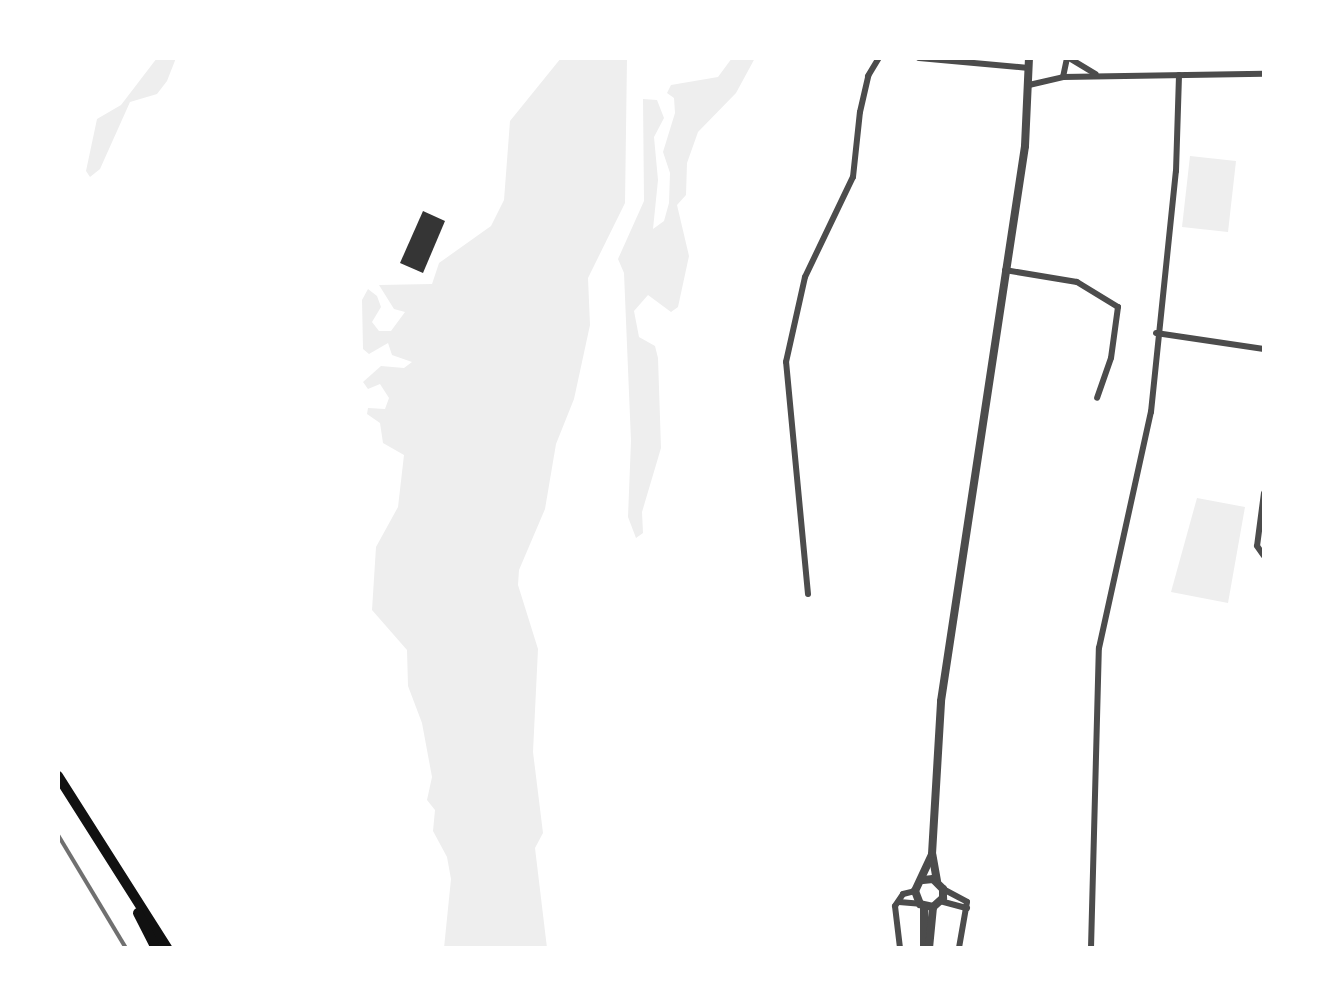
<!DOCTYPE html>
<html>
<head>
<meta charset="utf-8">
<style>
  body { margin:0 }
  #map { position:relative; width:1322px; height:1006px; overflow:hidden; background:#fff; font-family:"Source Sans 3",sans-serif }
  div>[style] { position:absolute }
  .green>* { inset:0; background:#eee }
  .building>* { inset:0; background:#353535 }
  .minor>* { height:6px; margin:-3px; padding:0 3px; transform-origin:3px; border-radius:3px; background:#4c4c4c }
  .tertiary>* { height:8px; margin:-4px; padding:0 4px; transform-origin:4px; border-radius:4px; background:#4c4c4c }
  .primary>* { height:10px; margin:-5px; padding:0 5px; transform-origin:5px; border-radius:5px; background:#111 }
  .rail>* { height:4px; margin:-2px; padding:0 2px; transform-origin:2px; border-radius:2px; background:#707070 }
  span { translate:-50% -50%; white-space:nowrap; text-align:center; line-height:1.15; -webkit-text-stroke:7px #fff; paint-order:stroke }
  .frame { position:absolute; inset:0; border:60px solid #fff; pointer-events:none }
</style>
</head>
<body>
<div id="map">
  <div class="green">
    <i style="clip-path:polygon(157px 58px,176px 58px,167px 81px,157px 94px,130px 102px,100px 169px,90px 177px,86px 171px,97px 119px,121px 105px)"></i>
    <i style="clip-path:polygon(561px 58px,627px 58px,625px 203px,588px 278px,590px 325px,574px 399px,556px 444px,545px 509px,519px 570px,518px 585px,538px 649px,533px 752px,543px 833px,535px 848px,547px 948px,444px 948px,451px 879px,447px 857px,433px 831px,435px 810px,427px 800px,432px 777px,422px 723px,408px 686px,407px 650px,372px 610px,376px 547px,398px 507px,404px 455px,383px 443px,380px 423px,367px 414px,368px 408px,385px 409px,389px 398px,380px 384px,368px 389px,363px 382px,381px 366px,404px 368px,412px 362px,392px 355px,388px 343px,369px 354px,363px 349px,362px 300px,368px 289px,377px 296px,381px 307px,372px 322px,379px 331px,391px 331px,405px 312px,394px 309px,379px 285px,432px 284px,439px 263px,491px 226px,504px 200px,510px 121px)"></i>
    <i style="clip-path:polygon(732px 58px,755px 58px,736px 93px,698px 132px,687px 163px,686px 195px,677px 205px,689px 256px,678px 307px,671px 312px,648px 295px,634px 311px,639px 337px,655px 346px,658px 358px,661px 448px,642px 512px,643px 533px,636px 538px,628px 517px,631px 441px,624px 273px,618px 259px,644px 201px,643px 99px,657px 100px,664px 118px,654px 137px,658px 180px,653px 229px,664px 221px,669px 203px,670px 173px,663px 152px,675px 113px,674px 98px,667px 93px,671px 85px,718px 77px)"></i>
    <i style="clip-path:polygon(1190px 156px,1236px 161px,1228px 232px,1182px 227px)"></i>
    <i style="clip-path:polygon(1197px 498px,1245px 507px,1228px 603px,1171px 592px)"></i>
  </div>
  <div class="building">
    <i style="clip-path:polygon(423px 211px,445px 221px,423px 273px,400px 263px)"></i>
  </div>
  <div class="minor">
    <i style="left:919px;top:58px;width:110px;rotate:5.2deg"></i>
    <i style="left:1069px;top:58px;width:31px;rotate:31deg"></i>
    <i style="left:1063px;top:77px;width:19px;rotate:-78deg"></i>
    <i style="left:1029px;top:85px;width:35px;rotate:-13deg"></i>
    <i style="left:1063px;top:77px;width:201px;rotate:-0.9deg"></i>
    <i style="left:1005px;top:270px;width:73px;rotate:9.5deg"></i>
    <i style="left:1077px;top:282px;width:48px;rotate:31.4deg"></i>
    <i style="left:1118px;top:307px;width:51px;rotate:97.8deg"></i>
    <i style="left:1111px;top:358px;width:42px;rotate:109.3deg"></i>
    <i style="left:1156px;top:333px;width:109px;rotate:8.4deg"></i>
    <i style="left:1264px;top:493px;width:53px;rotate:97.5deg"></i>
    <i style="left:1257px;top:546px;width:12px;rotate:55deg"></i>
    <i style="left:808px;top:594px;width:233px;rotate:-95.4deg"></i>
    <i style="left:786px;top:362px;width:87px;rotate:-77.4deg"></i>
    <i style="left:805px;top:277px;width:111px;rotate:-64.4deg"></i>
    <i style="left:853px;top:177px;width:65px;rotate:-83.9deg"></i>
    <i style="left:860px;top:112px;width:37px;rotate:-77deg"></i>
    <i style="left:868px;top:76px;width:21px;rotate:-59deg"></i>
    <i style="left:943px;top:889px;width:27px;rotate:28deg"></i>
    <i style="left:967px;top:902px;width:47px;rotate:99.9deg"></i>
    <i style="left:940px;top:901px;width:28px;rotate:15deg"></i>
    <i style="left:899px;top:902px;width:21px;rotate:5deg"></i>
    <i style="left:900px;top:948px;width:42px;rotate:-96.8deg"></i>
    <i style="left:895px;top:906px;width:14px;rotate:-56deg"></i>
    <i style="left:903px;top:894px;width:12px;rotate:-14deg"></i>
    <i style="left:1091px;top:948px;width:300px;rotate:-88.5deg"></i>
    <i style="left:1099px;top:648px;width:242px;rotate:-77.6deg"></i>
    <i style="left:1151px;top:412px;width:242px;rotate:-84.1deg"></i>
    <i style="left:1176px;top:171px;width:96px;rotate:-88.2deg"></i>
  </div>
  <div class="tertiary">
    <i style="left:923px;top:880px;width:10px;rotate:-6deg"></i>
    <i style="left:933px;top:879px;width:14px;rotate:45deg"></i>
    <i style="left:943px;top:889px;width:9px;rotate:90deg"></i>
    <i style="left:943px;top:898px;width:13px;rotate:138deg"></i>
    <i style="left:933px;top:907px;width:13px;rotate:-167deg"></i>
    <i style="left:920px;top:904px;width:14px;rotate:-111deg"></i>
    <i style="left:915px;top:891px;width:40px;rotate:-65deg"></i>
    <i style="left:937px;top:881px;width:27px;rotate:-100deg"></i>
    <i style="left:932px;top:854px;width:153px;rotate:-86.6deg"></i>
    <i style="left:941px;top:701px;width:561px;rotate:-81.39deg"></i>
    <i style="left:1025px;top:146px;width:88px;rotate:-87.4deg"></i>
    <i style="left:924px;top:948px;width:42px;rotate:-90deg"></i>
    <i style="left:929px;top:948px;width:41px;rotate:-84.4deg"></i>
  </div>
  <div class="primary">
    <i style="left:58px;top:776px;width:204px;rotate:57.6deg"></i>
    <i style="left:138px;top:913px;width:39px;rotate:63deg"></i>
  </div>
  <div class="rail">
    <i style="left:58px;top:835px;width:132px;rotate:59deg"></i>
  </div>
  <div class="frame"></div>
</div>
</body>
</html>
